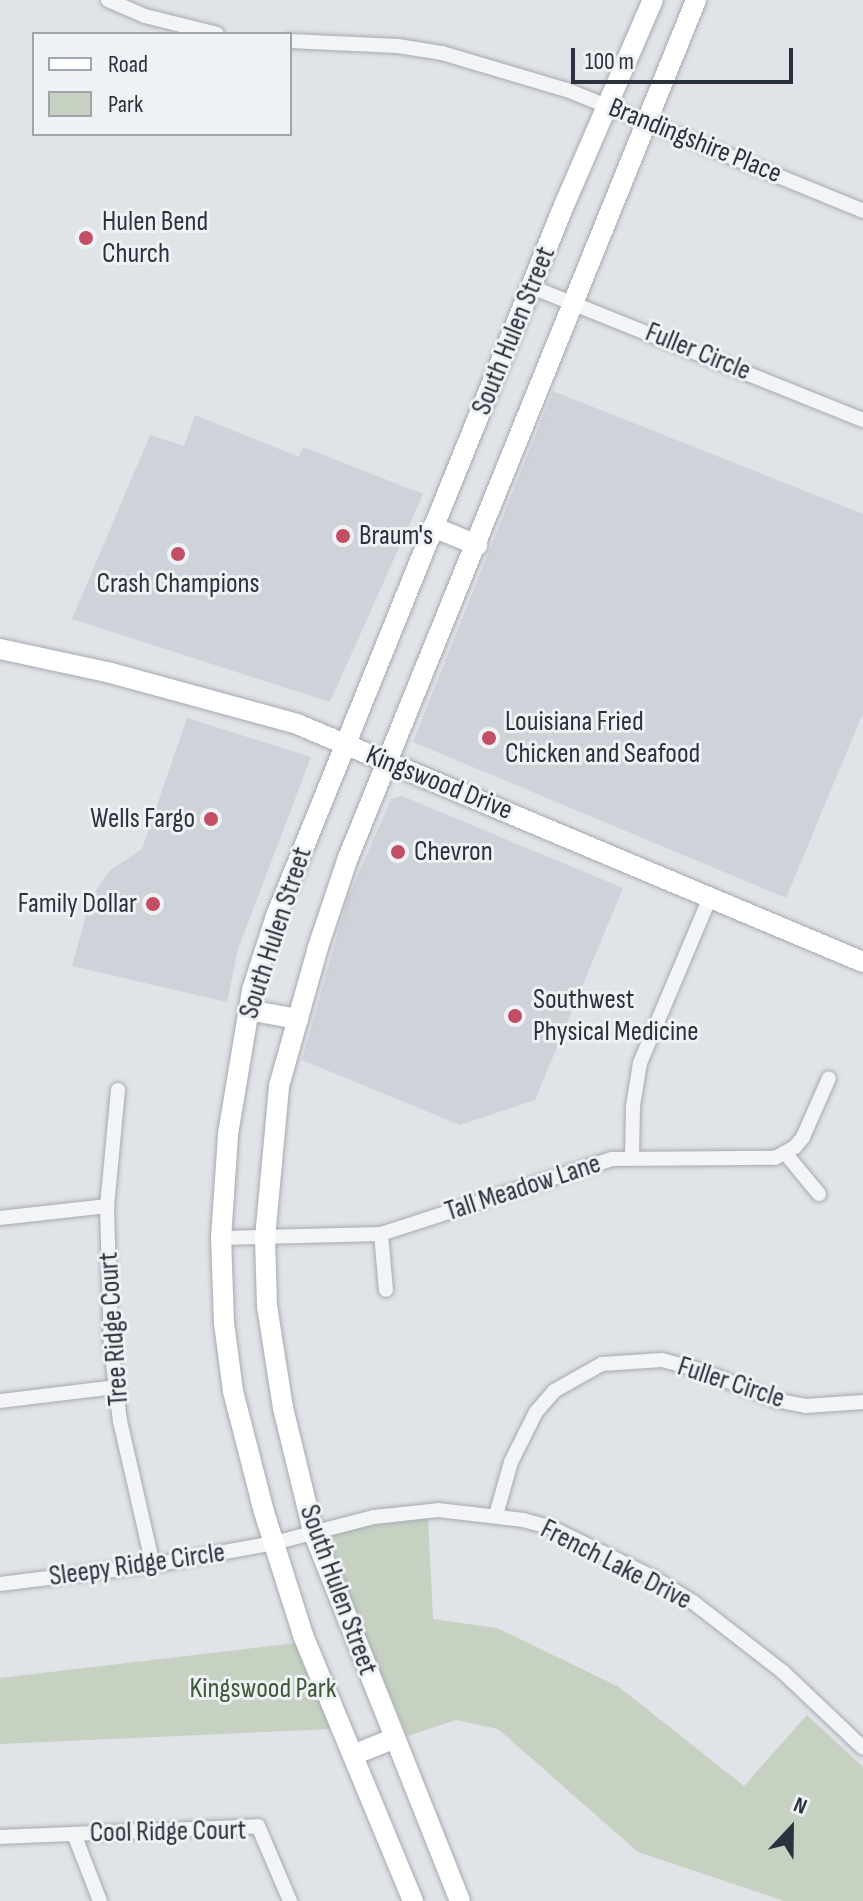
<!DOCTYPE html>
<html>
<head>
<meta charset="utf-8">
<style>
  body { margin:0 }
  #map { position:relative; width:863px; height:1901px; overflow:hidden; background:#e0e3e7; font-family:"Sofia Sans Condensed",sans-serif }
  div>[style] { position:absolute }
  .built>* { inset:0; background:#ced2d9 }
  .green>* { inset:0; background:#c6d1c2 }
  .roads { filter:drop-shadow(0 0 2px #a6aab1) drop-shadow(0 0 2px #a6aab1) }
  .street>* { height:14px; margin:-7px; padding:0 7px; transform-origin:7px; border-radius:7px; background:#f2f4f6 }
  .secondary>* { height:20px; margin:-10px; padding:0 10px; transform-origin:10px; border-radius:10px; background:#fff }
  .dots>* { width:22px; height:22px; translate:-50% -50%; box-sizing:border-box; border:4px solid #eff2f5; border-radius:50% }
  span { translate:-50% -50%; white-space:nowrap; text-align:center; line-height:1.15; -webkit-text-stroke:6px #eff2f5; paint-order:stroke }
  .street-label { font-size:28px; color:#2a323d }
  .poi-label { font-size:28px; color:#2a323d }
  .left { translate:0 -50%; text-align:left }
  .right { translate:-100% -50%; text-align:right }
  .park-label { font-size:28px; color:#405838 }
  .legend { position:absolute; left:32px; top:32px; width:260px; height:104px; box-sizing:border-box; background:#eff2f5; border:2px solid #a0a5ab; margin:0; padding:10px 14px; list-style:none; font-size:24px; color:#2a323d }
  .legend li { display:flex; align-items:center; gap:16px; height:40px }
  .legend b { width:40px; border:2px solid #a0a5ab }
  .north { position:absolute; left:751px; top:1789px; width:80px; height:80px; -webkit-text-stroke:6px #eff2f5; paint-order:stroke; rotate:22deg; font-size:22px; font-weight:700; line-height:32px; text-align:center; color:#2a323d }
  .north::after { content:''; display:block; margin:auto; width:28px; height:36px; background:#2a323d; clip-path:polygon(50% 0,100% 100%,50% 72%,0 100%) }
  .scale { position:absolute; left:571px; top:48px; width:222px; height:36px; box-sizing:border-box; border:4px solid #2a323d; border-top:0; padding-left:10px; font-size:24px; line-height:28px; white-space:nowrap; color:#2a323d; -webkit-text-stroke:6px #eff2f5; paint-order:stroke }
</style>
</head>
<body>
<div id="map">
  <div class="built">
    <i style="clip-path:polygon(553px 391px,863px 514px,863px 713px,786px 898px,413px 742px)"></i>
    <i style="clip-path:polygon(195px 415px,299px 457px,303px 447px,423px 494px,330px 702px,72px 619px,150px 435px,184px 446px)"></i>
    <i style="clip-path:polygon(187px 718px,311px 757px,238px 949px,227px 1002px,72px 966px,91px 898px,109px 871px,142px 849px)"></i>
    <i style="clip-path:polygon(402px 796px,623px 888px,535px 1100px,460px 1125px,302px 1060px,347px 900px,391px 799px)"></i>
  </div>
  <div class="green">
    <i style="clip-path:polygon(428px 1517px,433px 1619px,497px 1628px,619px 1687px,744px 1786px,807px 1715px,863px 1767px,863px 1901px,784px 1901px,638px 1852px,498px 1729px,456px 1720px,407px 1736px,328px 1545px,334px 1532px)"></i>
    <i style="clip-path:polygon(296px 1643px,331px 1729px,0 1744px,0 1678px)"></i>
  </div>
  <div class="roads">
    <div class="street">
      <i style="left:108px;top:0;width:40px;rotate:23.4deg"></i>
      <i style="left:145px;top:16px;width:74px;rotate:14deg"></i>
      <i style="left:290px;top:41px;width:108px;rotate:2.7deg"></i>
      <i style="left:398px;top:46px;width:45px;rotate:9deg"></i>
      <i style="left:442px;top:53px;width:130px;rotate:16.5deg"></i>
      <i style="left:567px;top:90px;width:320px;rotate:22.2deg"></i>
      <i style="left:532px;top:287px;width:357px;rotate:21.9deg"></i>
      <i style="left:118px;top:1090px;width:117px;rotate:95.4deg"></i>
      <i style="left:107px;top:1206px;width:140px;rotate:88.4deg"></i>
      <i style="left:111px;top:1346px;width:76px;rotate:83.2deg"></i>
      <i style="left:120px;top:1421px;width:148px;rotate:77.1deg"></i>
      <i style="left:786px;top:1154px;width:52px;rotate:50.5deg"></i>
      <i style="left:632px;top:1158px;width:52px;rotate:-88.9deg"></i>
      <i style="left:633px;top:1106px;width:44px;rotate:-80.8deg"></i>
      <i style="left:640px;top:1063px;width:180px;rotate:-67.1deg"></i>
      <i style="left:0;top:1218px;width:108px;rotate:-6.4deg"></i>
      <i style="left:381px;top:1234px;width:56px;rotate:84.9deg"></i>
      <i style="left:221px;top:1238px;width:160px;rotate:-1.4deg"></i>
      <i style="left:381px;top:1234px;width:243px;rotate:-18deg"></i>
      <i style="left:612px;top:1159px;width:163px;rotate:-0.4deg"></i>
      <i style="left:775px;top:1158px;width:23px;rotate:-29deg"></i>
      <i style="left:795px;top:1147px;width:13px;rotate:-51deg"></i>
      <i style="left:803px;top:1137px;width:64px;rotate:-66.2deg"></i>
      <i style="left:0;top:1401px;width:117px;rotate:-6.9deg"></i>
      <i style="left:496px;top:1515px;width:55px;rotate:-74.2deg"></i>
      <i style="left:511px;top:1462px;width:56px;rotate:-63.4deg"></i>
      <i style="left:536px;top:1412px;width:28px;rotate:-49deg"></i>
      <i style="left:554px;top:1391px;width:55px;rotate:-29.4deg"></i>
      <i style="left:602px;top:1364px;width:60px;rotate:-3.8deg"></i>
      <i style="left:662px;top:1360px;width:35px;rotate:15deg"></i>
      <i style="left:696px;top:1369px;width:90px;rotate:20.9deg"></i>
      <i style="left:780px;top:1401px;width:26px;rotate:11deg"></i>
      <i style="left:806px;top:1406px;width:57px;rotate:-4deg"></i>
      <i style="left:0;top:1584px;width:154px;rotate:-7.1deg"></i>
      <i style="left:153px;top:1565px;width:123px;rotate:-10.3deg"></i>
      <i style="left:274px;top:1543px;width:103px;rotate:-14.6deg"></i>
      <i style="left:374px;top:1517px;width:64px;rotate:-6.2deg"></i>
      <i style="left:438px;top:1510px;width:86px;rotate:6.7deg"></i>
      <i style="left:523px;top:1520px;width:30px;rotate:15deg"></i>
      <i style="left:552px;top:1528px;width:114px;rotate:26.1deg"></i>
      <i style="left:654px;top:1578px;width:46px;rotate:31.6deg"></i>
      <i style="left:693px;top:1602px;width:114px;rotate:37.9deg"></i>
      <i style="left:783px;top:1672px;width:110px;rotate:43.5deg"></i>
      <i style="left:74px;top:1834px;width:72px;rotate:68.8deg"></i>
      <i style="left:0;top:1837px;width:258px;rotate:-2.4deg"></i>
      <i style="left:258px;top:1826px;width:82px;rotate:66.9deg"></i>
    </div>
    <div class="secondary">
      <i style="left:433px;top:527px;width:48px;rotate:22.2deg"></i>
      <i style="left:0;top:649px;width:114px;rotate:12.2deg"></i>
      <i style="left:111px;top:673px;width:193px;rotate:15.3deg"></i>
      <i style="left:297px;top:724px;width:614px;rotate:22.81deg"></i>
      <i style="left:248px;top:1010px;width:51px;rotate:10.2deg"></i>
      <i style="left:353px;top:1755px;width:45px;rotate:-22deg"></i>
      <i style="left:413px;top:1901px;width:288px;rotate:-112.5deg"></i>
      <i style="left:303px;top:1635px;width:129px;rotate:-107.6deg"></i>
      <i style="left:264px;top:1512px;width:125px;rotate:-104.4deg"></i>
      <i style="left:233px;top:1391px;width:69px;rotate:-97.5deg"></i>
      <i style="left:224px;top:1323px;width:85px;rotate:-92deg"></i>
      <i style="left:221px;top:1238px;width:104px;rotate:-86.1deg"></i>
      <i style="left:228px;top:1134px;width:146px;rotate:-80.5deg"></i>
      <i style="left:252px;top:990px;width:78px;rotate:-72deg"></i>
      <i style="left:276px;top:916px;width:769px;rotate:-67.94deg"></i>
      <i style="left:565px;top:203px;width:221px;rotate:-66.6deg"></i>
      <i style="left:460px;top:1901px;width:398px;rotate:-111.7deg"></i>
      <i style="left:313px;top:1531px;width:127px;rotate:-103.7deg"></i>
      <i style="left:283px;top:1408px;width:103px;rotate:-98.9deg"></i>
      <i style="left:267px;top:1306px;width:68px;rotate:-91.7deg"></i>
      <i style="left:265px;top:1238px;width:153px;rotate:-84.7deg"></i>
      <i style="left:279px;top:1086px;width:144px;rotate:-74.3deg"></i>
      <i style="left:318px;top:947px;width:94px;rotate:-71.4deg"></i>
      <i style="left:348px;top:858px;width:926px;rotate:-67.92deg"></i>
    </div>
  </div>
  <div class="dots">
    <i style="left:86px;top:238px;background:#c24f66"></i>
    <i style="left:343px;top:536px;background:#c24f66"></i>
    <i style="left:178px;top:554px;background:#c24f66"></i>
    <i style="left:489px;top:738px;background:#c24f66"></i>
    <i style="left:211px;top:819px;background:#c24f66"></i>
    <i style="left:398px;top:852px;background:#c24f66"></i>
    <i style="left:153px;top:904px;background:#c24f66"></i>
    <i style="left:515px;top:1016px;background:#c24f66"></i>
  </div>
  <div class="street-label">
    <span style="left:695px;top:141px;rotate:22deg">Brandingshire Place</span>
    <span style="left:514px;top:331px;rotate:-68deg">South Hulen Street</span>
    <span style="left:698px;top:352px;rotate:22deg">Fuller Circle</span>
    <span style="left:439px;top:783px;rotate:22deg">Kingswood Drive</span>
    <span style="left:276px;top:933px;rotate:-72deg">South Hulen Street</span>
    <span style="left:523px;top:1188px;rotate:-18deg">Tall Meadow Lane</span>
    <span style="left:114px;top:1329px;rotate:-94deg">Tree Ridge Court</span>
    <span style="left:731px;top:1383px;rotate:18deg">Fuller Circle</span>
    <span style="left:137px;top:1565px;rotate:-8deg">Sleepy Ridge Circle</span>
    <span style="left:616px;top:1565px;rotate:27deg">French Lake Drive</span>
    <span style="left:338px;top:1590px;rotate:70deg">South Hulen Street</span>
    <span style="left:168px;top:1832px;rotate:-1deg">Cool Ridge Court</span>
  </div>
  <div class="poi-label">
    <span class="left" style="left:102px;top:238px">Hulen Bend<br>Church</span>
    <span class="left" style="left:359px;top:536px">Braum's</span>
    <span style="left:178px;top:584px">Crash Champions</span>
    <span class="left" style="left:505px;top:738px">Louisiana Fried<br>Chicken and Seafood</span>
    <span class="right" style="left:195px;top:819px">Wells Fargo</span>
    <span class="left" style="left:414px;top:852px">Chevron</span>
    <span class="right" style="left:137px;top:904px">Family Dollar</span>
    <span class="left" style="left:533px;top:1016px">Southwest<br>Physical Medicine</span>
  </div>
  <div class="park-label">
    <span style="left:263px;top:1689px">Kingswood Park</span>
  </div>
  <ul class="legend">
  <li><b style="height:10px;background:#fff"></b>Road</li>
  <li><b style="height:22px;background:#c6d1c2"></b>Park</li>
  </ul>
  <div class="north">N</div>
  <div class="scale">100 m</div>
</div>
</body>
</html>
